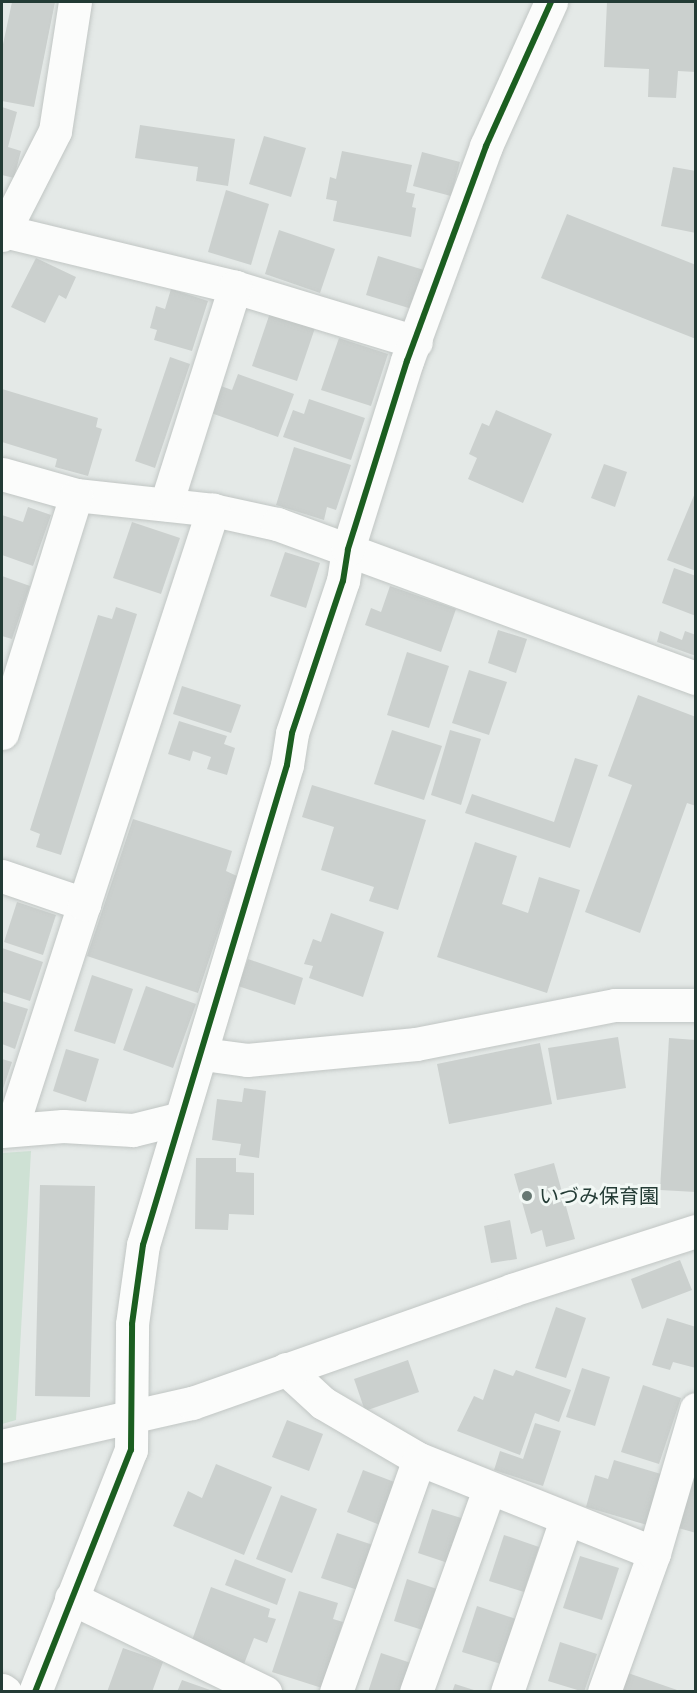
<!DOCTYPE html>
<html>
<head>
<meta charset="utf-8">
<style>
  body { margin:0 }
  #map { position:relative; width:697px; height:1693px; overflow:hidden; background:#e4e9e7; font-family:Cabin,"Noto Sans JP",sans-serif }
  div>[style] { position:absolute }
  .green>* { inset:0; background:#cee1d4 }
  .building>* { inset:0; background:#cbd0ce }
  .roads { filter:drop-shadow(0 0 2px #c1c6c4) drop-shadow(0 0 2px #c1c6c4) }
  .minor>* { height:33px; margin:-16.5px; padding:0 16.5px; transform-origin:16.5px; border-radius:16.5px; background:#fbfcfb }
  .cycleway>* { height:6px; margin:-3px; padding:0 3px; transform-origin:3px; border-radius:3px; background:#1b5e20 }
  .dots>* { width:16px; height:16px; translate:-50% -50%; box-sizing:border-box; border:3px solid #f2f8f5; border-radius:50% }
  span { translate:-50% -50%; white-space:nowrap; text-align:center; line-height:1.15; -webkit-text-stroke:6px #f2f8f5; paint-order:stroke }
  .poi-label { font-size:20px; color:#233b35 }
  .left { translate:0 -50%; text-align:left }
  .frame { position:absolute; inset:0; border:3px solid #233b35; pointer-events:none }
</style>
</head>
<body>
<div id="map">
  <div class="green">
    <i style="clip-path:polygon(31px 1151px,16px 1420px,2px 1424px,2px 1153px)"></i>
  </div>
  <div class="building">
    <i style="clip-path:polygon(12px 2px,55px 2px,34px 107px,2px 101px,2px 49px)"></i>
    <i style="clip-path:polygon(607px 2px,696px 2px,696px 72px,678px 71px,676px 98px,648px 97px,649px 69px,604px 67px)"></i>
    <i style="clip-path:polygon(2px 107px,17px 112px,8px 147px,21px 151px,14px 178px,2px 175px)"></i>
    <i style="clip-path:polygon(140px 125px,235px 139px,228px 186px,196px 181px,198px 167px,135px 158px)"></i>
    <i style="clip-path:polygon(264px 136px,306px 148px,291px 197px,249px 184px)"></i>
    <i style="clip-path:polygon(342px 151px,412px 165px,406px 192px,415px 194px,412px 207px,416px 208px,411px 237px,333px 221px,337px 201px,326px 199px,330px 177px,336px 179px)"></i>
    <i style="clip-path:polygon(422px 152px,460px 162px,451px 196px,413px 186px)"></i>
    <i style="clip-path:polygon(673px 167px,696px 171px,696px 233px,661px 226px)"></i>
    <i style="clip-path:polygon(226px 190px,269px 204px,251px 265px,208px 252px)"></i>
    <i style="clip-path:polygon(567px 214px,696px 265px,696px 339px,541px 278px)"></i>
    <i style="clip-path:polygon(279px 230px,335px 249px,320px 293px,265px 274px)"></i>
    <i style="clip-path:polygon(378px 256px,424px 270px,412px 309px,366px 295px)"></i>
    <i style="clip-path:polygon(36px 258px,76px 277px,66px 299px,59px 295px,45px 323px,11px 307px)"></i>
    <i style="clip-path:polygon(171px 289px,208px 301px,192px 351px,154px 340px,157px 330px,150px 328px,156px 306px,165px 309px)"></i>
    <i style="clip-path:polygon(271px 310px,316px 325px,297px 381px,252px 366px)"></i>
    <i style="clip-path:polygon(339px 338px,388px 354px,371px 406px,321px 390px)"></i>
    <i style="clip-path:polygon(170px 357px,190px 364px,155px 468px,135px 461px)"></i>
    <i style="clip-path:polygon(238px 374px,294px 394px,278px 437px,211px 413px,221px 386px,232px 390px)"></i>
    <i style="clip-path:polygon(2px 389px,98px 418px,96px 427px,102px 429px,88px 476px,55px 467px,57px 459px,2px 442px)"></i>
    <i style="clip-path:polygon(309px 399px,365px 418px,351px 460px,283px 437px,293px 410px,304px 414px)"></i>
    <i style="clip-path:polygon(496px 410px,552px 434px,523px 503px,468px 479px,477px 458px,469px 454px,482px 423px,489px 426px)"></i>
    <i style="clip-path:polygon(294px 447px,351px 465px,336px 510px,327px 507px,324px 520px,276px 505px)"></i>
    <i style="clip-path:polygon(604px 464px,627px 472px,615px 507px,591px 498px)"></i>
    <i style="clip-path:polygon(695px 493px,696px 493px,696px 571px,667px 560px)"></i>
    <i style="clip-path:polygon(28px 507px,51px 515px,33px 566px,2px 555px,2px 515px,23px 522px)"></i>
    <i style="clip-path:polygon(132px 522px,180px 538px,161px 594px,113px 578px)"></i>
    <i style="clip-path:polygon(285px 552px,320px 563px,306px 608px,270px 596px)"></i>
    <i style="clip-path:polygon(674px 568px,696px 576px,696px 616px,662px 603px)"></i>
    <i style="clip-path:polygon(2px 576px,30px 586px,12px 639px,2px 636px)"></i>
    <i style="clip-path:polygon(390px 586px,456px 609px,441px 652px,365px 625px,371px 608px,381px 612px)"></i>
    <i style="clip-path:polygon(116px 607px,137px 614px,61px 855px,36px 847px,40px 834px,30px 830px,98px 615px,112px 619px)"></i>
    <i style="clip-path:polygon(498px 630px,527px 639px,516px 673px,488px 663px)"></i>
    <i style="clip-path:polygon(660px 631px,682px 640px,685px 631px,696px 635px,696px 656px,657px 642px)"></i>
    <i style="clip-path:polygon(407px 652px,449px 666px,429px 728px,387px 715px)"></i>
    <i style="clip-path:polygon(469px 670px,507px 682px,489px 735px,452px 723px)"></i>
    <i style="clip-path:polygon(182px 686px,241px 705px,231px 733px,173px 714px)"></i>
    <i style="clip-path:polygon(638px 695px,696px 717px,696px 806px,687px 803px,640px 933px,585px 912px,632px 785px,608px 776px)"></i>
    <i style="clip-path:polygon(179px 721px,227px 736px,224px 744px,235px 748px,227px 775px,207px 769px,211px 757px,193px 751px,190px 761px,168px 754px)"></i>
    <i style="clip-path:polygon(392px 730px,442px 746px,424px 800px,374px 784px)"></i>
    <i style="clip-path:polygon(450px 730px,481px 739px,461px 805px,431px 795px)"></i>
    <i style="clip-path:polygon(575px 758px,598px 765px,570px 848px,465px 813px,472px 794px,554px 822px)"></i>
    <i style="clip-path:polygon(312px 785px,426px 820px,398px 910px,369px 901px,374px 887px,321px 870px,334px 827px,302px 817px)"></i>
    <i style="clip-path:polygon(133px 819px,232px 851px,226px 871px,237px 876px,198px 993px,87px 956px)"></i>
    <i style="clip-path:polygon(475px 842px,517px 856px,502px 904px,528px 913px,539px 877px,580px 890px,547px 993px,437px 957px)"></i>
    <i style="clip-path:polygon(17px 902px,56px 915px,43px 955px,4px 942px)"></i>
    <i style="clip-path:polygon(331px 913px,384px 932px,363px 997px,309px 978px,313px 966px,304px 964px,313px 939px,321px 942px)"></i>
    <i style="clip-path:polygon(2px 948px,43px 962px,30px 1001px,2px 992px)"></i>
    <i style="clip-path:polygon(248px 959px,303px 978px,295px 1005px,238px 986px)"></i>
    <i style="clip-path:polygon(92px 975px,133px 989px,115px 1044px,74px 1031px)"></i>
    <i style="clip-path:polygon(146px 986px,196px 1004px,173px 1068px,123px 1050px)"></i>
    <i style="clip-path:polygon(2px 1001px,28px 1009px,15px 1049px,2px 1044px)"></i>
    <i style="clip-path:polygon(618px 1037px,626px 1088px,557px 1100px,548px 1048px)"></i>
    <i style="clip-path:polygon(669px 1038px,696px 1040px,696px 1192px,660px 1190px)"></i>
    <i style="clip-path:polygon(540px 1043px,552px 1104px,449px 1124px,437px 1064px)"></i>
    <i style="clip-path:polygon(66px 1049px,99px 1059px,86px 1102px,53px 1091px)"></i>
    <i style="clip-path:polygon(2px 1059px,12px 1062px,2px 1092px)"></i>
    <i style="clip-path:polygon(244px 1088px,266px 1091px,259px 1158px,239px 1155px,241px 1144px,212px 1140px,217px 1099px,242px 1102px)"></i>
    <i style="clip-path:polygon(196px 1158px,236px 1158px,236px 1172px,254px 1173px,254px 1215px,229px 1214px,228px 1230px,195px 1229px)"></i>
    <i style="clip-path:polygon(554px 1163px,575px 1239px,546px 1247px,542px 1230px,531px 1234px,514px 1174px)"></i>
    <i style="clip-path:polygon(40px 1185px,95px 1186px,90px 1397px,35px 1396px)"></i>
    <i style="clip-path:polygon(510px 1220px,517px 1259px,491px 1263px,484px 1226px)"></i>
    <i style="clip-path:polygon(680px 1260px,692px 1290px,642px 1309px,631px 1279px)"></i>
    <i style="clip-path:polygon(556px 1307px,586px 1318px,566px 1378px,535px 1368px)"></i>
    <i style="clip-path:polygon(667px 1318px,696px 1327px,696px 1368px,673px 1362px,670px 1370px,652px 1365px)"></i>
    <i style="clip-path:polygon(408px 1360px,419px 1392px,365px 1411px,354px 1379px)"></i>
    <i style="clip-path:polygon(582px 1368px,610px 1377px,595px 1426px,566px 1417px)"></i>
    <i style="clip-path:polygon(494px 1369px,513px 1376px,516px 1370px,571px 1390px,559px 1422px,535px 1413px,520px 1455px,457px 1431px,474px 1396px,483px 1400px)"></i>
    <i style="clip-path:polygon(643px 1385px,681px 1398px,659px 1464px,621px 1452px)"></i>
    <i style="clip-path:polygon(287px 1420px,323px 1434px,309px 1471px,272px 1457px)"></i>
    <i style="clip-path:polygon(535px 1423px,561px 1431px,543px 1486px,494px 1470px,500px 1451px,523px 1459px)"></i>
    <i style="clip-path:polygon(614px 1460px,661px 1474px,647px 1525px,586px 1507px,595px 1475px,608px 1479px)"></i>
    <i style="clip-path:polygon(216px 1464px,272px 1487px,244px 1555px,173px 1526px,188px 1491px,202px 1498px)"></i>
    <i style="clip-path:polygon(363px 1470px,397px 1483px,380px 1525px,347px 1512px)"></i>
    <i style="clip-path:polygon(690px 1475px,696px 1476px,696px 1533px,675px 1527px)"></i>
    <i style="clip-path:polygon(281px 1495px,317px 1509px,292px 1573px,256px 1559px)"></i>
    <i style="clip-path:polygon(432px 1509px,471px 1521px,457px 1566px,418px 1553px)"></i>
    <i style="clip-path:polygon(337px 1533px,376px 1546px,361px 1591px,321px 1578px)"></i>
    <i style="clip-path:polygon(504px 1535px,539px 1547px,524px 1592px,489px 1581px)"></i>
    <i style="clip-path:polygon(580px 1556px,619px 1568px,602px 1620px,563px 1608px)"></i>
    <i style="clip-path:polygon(235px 1559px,286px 1579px,277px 1605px,225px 1585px)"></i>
    <i style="clip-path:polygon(407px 1579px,443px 1591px,429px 1632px,394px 1621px)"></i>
    <i style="clip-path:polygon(211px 1587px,270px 1609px,268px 1617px,276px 1619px,267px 1643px,254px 1638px,244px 1664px,191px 1643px)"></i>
    <i style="clip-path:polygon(299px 1591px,338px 1603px,333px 1619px,343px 1622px,322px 1688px,272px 1672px)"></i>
    <i style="clip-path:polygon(477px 1606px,516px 1619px,501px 1664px,462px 1652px)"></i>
    <i style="clip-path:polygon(560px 1642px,597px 1654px,584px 1692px,548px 1681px)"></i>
    <i style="clip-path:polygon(123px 1648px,163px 1662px,152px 1692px,107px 1692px)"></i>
    <i style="clip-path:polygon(381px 1653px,414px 1664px,405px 1692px,368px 1692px)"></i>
    <i style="clip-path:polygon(628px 1673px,680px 1691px,680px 1692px,622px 1692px)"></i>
    <i style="clip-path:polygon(182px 1680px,213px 1691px,213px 1692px,177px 1692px)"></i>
    <i style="clip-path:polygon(455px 1684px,477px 1691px,477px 1692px,452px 1692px)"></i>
  </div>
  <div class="roads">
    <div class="minor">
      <i style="left:4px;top:231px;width:238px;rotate:13.6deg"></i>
      <i style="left:235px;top:287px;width:189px;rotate:16.9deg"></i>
      <i style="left:2px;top:235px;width:117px;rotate:-63deg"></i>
      <i style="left:55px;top:131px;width:131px;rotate:-81.2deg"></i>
      <i style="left:2px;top:474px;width:77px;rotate:15.8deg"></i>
      <i style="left:76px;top:495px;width:138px;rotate:6.2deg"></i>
      <i style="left:213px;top:510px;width:66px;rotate:12.3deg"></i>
      <i style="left:277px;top:524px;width:446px;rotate:20.2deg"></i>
      <i style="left:166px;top:504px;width:228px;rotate:-72.4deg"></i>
      <i style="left:2px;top:733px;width:249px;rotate:-72.7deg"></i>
      <i style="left:2px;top:876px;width:87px;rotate:18.9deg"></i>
      <i style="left:84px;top:904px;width:237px;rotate:107.9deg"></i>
      <i style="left:84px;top:904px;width:415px;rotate:-71.9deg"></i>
      <i style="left:203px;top:1054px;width:44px;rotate:7.8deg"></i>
      <i style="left:247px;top:1060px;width:170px;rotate:-5.4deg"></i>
      <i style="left:416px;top:1044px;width:203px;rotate:-11.1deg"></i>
      <i style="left:615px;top:1005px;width:81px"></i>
      <i style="left:2px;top:1131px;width:61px;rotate:-4.7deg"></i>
      <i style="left:63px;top:1126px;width:70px;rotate:3.3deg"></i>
      <i style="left:133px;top:1130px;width:49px;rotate:-14deg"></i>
      <i style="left:286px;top:1369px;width:50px;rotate:42.6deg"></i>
      <i style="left:323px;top:1403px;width:111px;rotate:30.3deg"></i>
      <i style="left:419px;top:1459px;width:253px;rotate:21.8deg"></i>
      <i style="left:2px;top:1446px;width:195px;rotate:-12.8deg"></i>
      <i style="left:192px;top:1403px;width:339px;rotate:-19.4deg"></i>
      <i style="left:512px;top:1290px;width:193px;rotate:-17.8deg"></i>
      <i style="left:71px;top:1598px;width:216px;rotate:25.9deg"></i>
      <i style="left:2px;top:1690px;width:4px;rotate:34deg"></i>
      <i style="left:35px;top:1692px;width:260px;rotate:-68.4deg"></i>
      <i style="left:131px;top:1450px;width:126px;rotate:-89.5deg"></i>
      <i style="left:132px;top:1324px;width:80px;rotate:-82.1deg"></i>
      <i style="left:143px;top:1245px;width:501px;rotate:-73.3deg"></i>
      <i style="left:287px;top:765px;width:32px;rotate:-81deg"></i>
      <i style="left:292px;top:733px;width:160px;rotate:-71.5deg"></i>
      <i style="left:343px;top:581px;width:32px;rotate:-81deg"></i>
      <i style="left:348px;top:549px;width:197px;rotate:-72.6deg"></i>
      <i style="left:407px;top:361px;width:229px;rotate:-69.8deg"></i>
      <i style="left:486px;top:146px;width:158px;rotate:-65.7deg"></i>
      <i style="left:336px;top:1692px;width:247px;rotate:-70.4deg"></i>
      <i style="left:416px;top:1692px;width:216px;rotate:-70.2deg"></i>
      <i style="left:507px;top:1692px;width:182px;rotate:-71.1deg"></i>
      <i style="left:604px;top:1692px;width:148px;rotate:-70.2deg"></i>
      <i style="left:654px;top:1553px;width:150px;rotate:-73.7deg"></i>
    </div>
  </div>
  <div class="cycleway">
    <i style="left:35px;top:1692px;width:260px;rotate:-68.4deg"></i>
    <i style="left:131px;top:1450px;width:126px;rotate:-89.5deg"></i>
    <i style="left:132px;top:1324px;width:80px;rotate:-82.1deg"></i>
    <i style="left:143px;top:1245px;width:501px;rotate:-73.3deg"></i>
    <i style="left:287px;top:765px;width:32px;rotate:-81deg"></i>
    <i style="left:292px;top:733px;width:160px;rotate:-71.5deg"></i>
    <i style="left:343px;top:581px;width:32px;rotate:-81deg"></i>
    <i style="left:348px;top:549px;width:197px;rotate:-72.6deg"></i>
    <i style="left:407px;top:361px;width:229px;rotate:-69.8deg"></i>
    <i style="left:486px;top:146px;width:158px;rotate:-65.7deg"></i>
  </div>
  <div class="dots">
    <i style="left:527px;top:1196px;background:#677873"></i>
  </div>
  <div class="poi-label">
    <span class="left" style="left:539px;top:1196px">いづみ保育園</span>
  </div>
  <div class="frame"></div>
</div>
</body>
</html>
